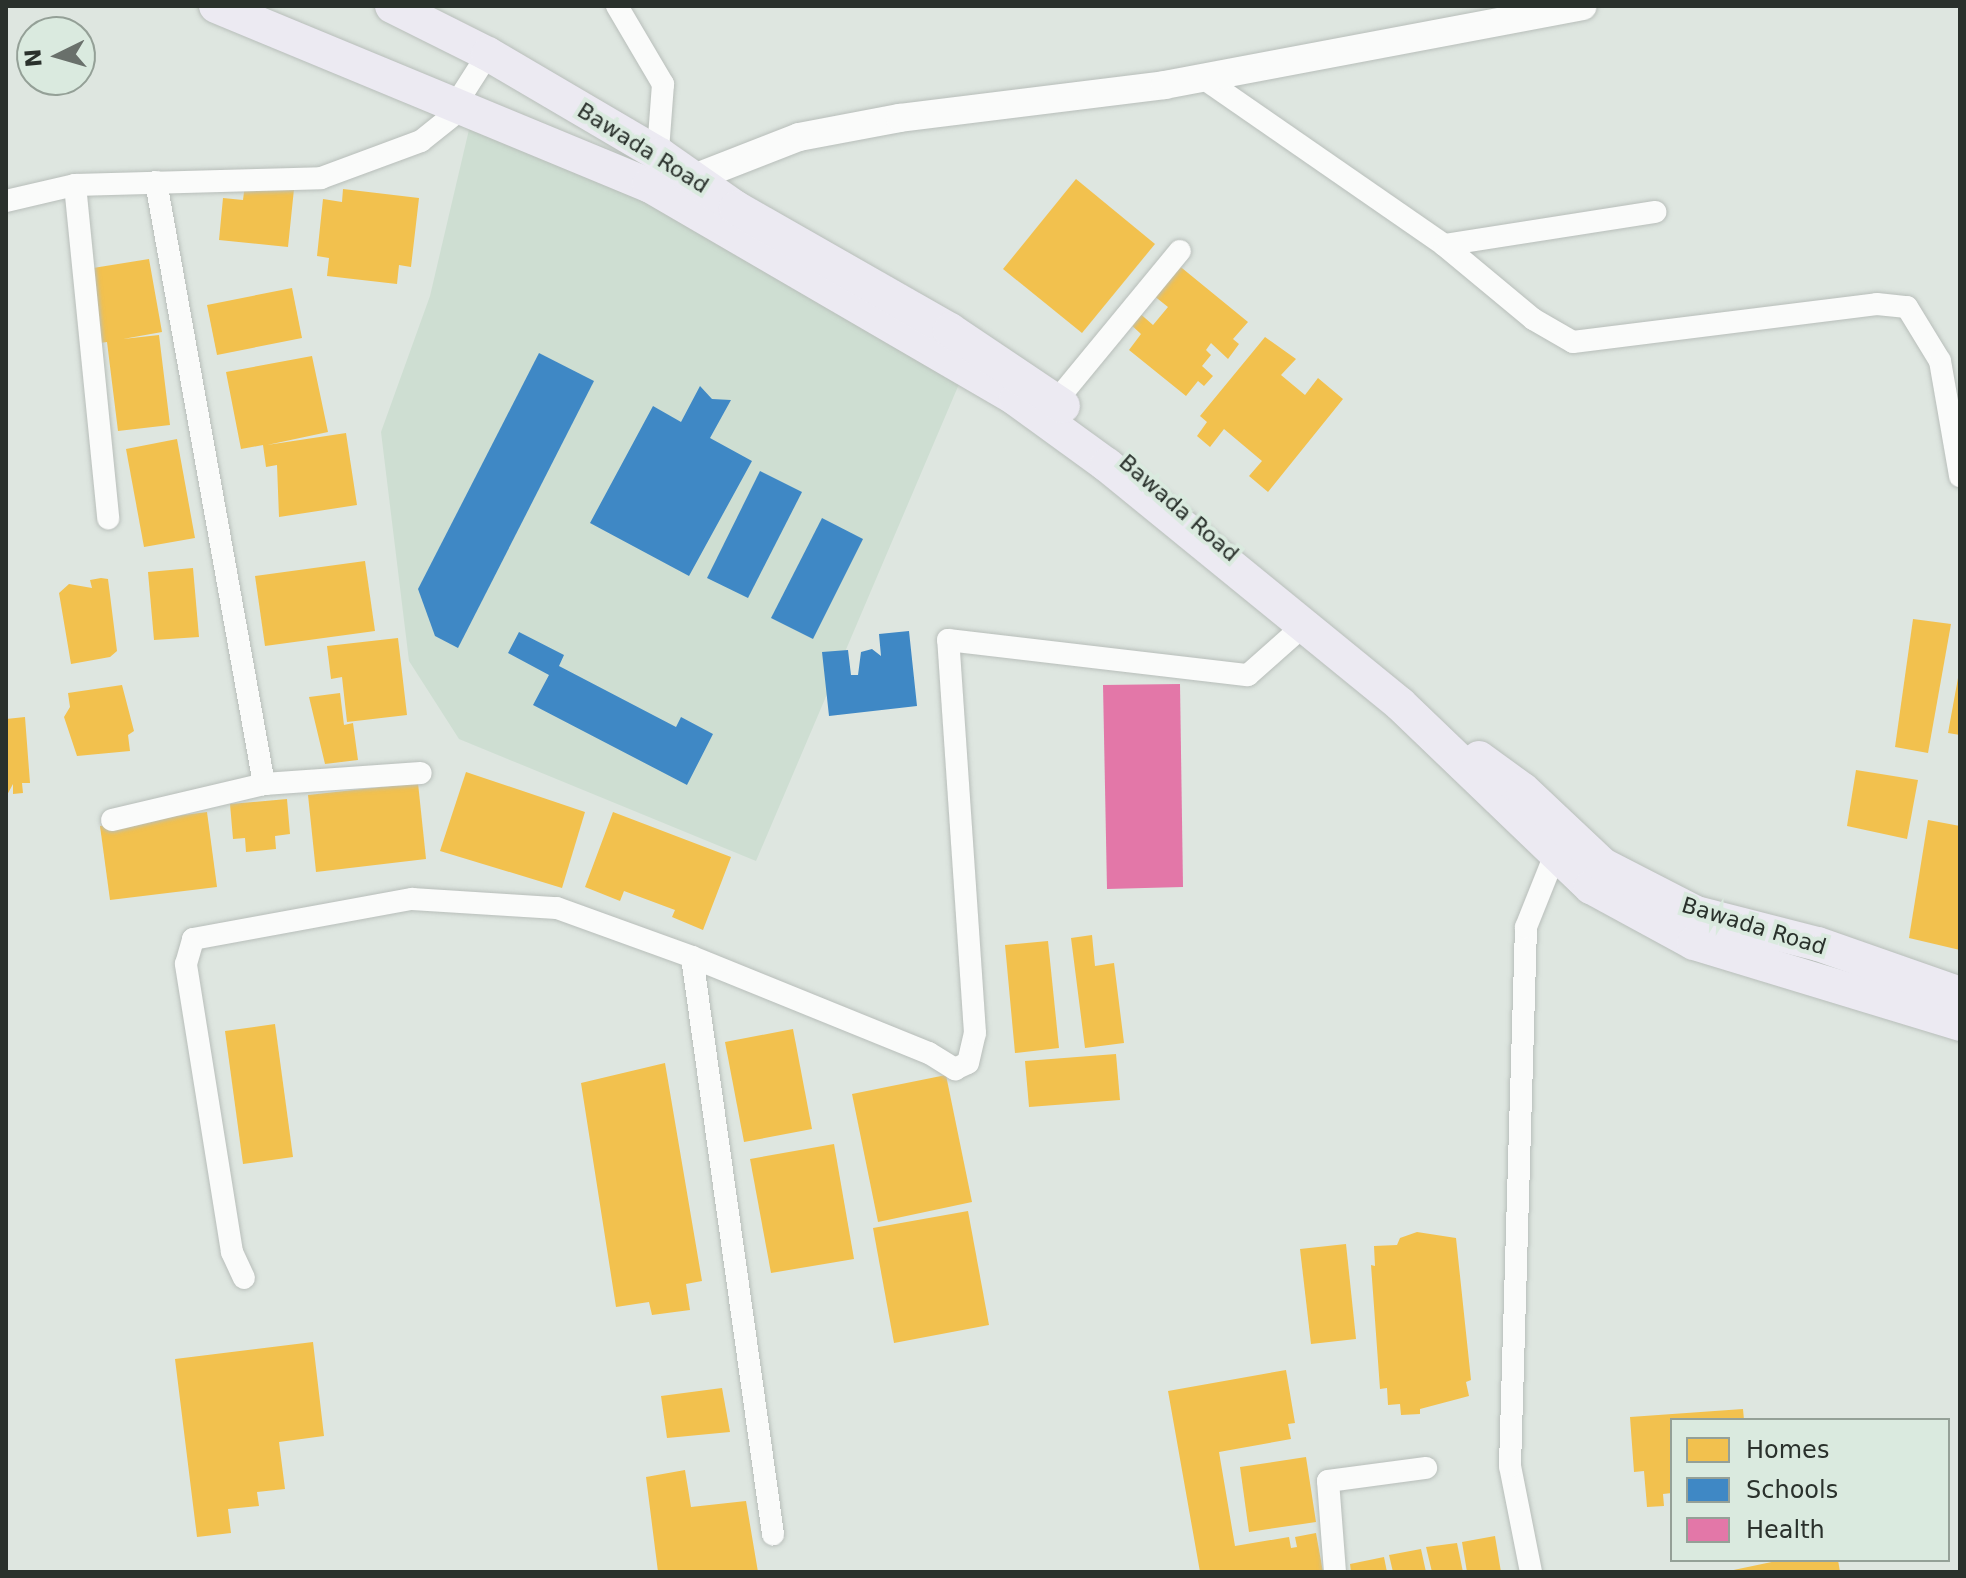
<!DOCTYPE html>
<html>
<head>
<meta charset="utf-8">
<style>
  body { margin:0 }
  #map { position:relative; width:1966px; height:1578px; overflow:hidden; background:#dee6e0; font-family:"DejaVu Sans",sans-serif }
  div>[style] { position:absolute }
  .built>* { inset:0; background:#ceded2 }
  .homes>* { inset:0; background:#f2c14e }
  .schools>* { inset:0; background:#3f88c5 }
  .health>* { inset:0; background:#e377a8 }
  .roads { filter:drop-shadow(0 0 2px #b8beba) drop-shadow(0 0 2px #b8beba) }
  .minor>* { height:22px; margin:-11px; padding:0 11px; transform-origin:11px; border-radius:11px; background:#fafbfa }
  .tertiary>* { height:28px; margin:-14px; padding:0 14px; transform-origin:14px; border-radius:14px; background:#fafbfa }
  .primary>* { height:34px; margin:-17px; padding:0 17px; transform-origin:17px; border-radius:17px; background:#eceaf2 }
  span { translate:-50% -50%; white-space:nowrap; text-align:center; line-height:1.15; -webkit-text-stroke:8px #daeadf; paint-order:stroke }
  .street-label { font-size:22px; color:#2a312c }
  .frame { position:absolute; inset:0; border:8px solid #2a312c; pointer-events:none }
  .legend { position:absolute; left:1670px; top:1418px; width:280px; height:144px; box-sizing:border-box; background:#daeadf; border:2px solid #94a097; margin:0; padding:10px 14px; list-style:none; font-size:24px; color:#2a312c }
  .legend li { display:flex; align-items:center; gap:16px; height:40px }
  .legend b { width:40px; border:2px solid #94a097 }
  .north { position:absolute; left:16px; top:16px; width:80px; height:80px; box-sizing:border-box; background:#daeadf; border:2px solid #94a097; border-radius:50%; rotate:265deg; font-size:22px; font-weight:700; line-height:32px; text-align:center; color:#2a312c }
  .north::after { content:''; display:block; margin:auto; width:28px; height:36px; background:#69706b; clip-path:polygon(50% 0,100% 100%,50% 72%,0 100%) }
</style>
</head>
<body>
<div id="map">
  <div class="built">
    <i style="clip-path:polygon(471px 121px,627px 182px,962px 377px,756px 861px,459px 739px,409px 661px,381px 432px,430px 296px)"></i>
  </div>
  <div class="homes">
    <i style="clip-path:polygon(1076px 179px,1155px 244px,1082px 333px,1003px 269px)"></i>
    <i style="clip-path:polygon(245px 184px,294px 189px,288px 247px,219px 240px,223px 198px,243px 200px)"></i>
    <i style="clip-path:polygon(343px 189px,419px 198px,411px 267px,399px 265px,397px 284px,327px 276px,329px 258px,317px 256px,323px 199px,342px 202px)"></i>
    <i style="clip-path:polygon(149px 259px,162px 332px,123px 339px,159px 335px,170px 425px,118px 431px,107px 342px,100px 343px,87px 269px)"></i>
    <i style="clip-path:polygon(1177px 264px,1248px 322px,1233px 339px,1239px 344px,1228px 359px,1211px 343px,1206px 350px,1211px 355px,1202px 366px,1213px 376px,1204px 386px,1198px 381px,1186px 396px,1129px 350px,1141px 334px,1129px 323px,1137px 311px,1153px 325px,1168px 307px,1153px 295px)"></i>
    <i style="clip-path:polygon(292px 288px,302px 338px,217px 355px,207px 305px)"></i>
    <i style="clip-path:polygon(1265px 337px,1296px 359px,1281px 375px,1305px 395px,1318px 378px,1343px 399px,1268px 492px,1249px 476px,1262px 461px,1224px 429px,1210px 447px,1197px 436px,1207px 422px,1200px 416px)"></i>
    <i style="clip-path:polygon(312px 356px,328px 432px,267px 445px,346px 433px,357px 505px,279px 517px,277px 465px,266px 467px,263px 445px,241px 449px,226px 372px)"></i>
    <i style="clip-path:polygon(177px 439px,195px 538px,144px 547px,126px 449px)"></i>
    <i style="clip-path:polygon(365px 561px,375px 631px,265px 646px,255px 576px)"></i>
    <i style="clip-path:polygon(193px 568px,199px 637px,154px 640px,148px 572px)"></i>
    <i style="clip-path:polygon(101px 578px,108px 579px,117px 651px,110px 657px,71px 664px,59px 593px,69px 584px,92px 588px,90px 580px)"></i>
    <i style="clip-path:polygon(1913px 619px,1951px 624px,1928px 753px,1895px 747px)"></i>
    <i style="clip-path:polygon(398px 638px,407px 715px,347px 722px,342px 677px,331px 679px,327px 646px)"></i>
    <i style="clip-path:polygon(1958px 678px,1960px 678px,1960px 735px,1948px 733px)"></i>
    <i style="clip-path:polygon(122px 685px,134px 731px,128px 735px,130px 751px,77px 756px,64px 717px,70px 707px,68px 693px)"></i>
    <i style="clip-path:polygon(340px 693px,344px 725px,353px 723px,358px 760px,325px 764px,309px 697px)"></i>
    <i style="clip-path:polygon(25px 717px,30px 783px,22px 783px,23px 793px,13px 794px,13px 784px,6px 797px,6px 719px)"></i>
    <i style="clip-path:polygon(1856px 770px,1918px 780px,1907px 839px,1847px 826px)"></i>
    <i style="clip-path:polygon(466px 772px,585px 812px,562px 888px,440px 851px)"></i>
    <i style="clip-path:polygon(418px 783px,426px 859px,316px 872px,308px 795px)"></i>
    <i style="clip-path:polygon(287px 799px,290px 834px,275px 836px,276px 849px,246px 852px,245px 838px,233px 839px,230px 804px)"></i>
    <i style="clip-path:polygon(207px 812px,217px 887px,110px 900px,100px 826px)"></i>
    <i style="clip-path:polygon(613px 812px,731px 857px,703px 930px,672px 917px,675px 910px,624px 891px,620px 901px,585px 887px)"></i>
    <i style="clip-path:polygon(1928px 820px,1960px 826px,1960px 950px,1909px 938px)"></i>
    <i style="clip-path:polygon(1092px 935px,1095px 966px,1114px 963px,1124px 1043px,1085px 1048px,1071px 938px)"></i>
    <i style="clip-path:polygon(1048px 941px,1059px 1048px,1015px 1053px,1005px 945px)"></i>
    <i style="clip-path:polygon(275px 1024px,293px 1157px,243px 1164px,225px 1031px)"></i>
    <i style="clip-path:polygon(793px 1029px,812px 1129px,744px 1142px,725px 1042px)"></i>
    <i style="clip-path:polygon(1116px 1054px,1120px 1100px,1029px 1107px,1025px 1061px)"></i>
    <i style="clip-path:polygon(665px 1063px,702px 1281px,686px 1284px,690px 1310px,652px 1315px,649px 1302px,616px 1307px,581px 1083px)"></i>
    <i style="clip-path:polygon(946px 1075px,972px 1202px,878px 1222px,852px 1094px)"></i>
    <i style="clip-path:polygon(834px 1144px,854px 1259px,771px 1273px,750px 1159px)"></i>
    <i style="clip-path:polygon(968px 1211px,989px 1325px,894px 1343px,873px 1228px)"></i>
    <i style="clip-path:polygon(1417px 1232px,1456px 1238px,1471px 1380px,1466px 1382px,1469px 1396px,1420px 1409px,1420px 1414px,1401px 1415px,1400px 1404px,1388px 1405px,1387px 1388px,1380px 1389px,1371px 1265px,1375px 1266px,1374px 1246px,1397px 1245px,1400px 1238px)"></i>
    <i style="clip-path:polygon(1346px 1244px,1356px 1339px,1311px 1344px,1300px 1249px)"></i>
    <i style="clip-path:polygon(313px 1342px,324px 1436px,279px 1442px,285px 1489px,257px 1492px,259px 1506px,228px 1509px,231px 1533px,197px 1537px,175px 1359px)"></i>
    <i style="clip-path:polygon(1286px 1370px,1295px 1423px,1288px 1424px,1291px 1439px,1219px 1452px,1235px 1546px,1289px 1537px,1291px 1548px,1297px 1547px,1295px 1537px,1316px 1533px,1323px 1572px,1200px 1572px,1168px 1391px)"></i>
    <i style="clip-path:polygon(722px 1388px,730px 1432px,667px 1438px,661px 1396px)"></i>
    <i style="clip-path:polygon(1743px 1409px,1744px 1420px,1672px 1420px,1672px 1493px,1663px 1494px,1664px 1506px,1647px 1507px,1644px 1471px,1634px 1472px,1630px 1417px)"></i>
    <i style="clip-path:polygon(1306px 1457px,1316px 1522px,1249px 1532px,1240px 1467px)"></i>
    <i style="clip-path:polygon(685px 1470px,691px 1507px,746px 1501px,758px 1572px,658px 1572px,646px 1477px)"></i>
    <i style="clip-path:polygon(1495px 1536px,1501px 1572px,1467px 1572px,1462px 1542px)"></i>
    <i style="clip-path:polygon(1457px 1543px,1463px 1572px,1432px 1572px,1426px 1547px)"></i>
    <i style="clip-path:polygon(1421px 1549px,1426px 1572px,1393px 1572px,1389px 1555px)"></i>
    <i style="clip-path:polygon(1384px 1557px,1387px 1572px,1351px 1572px,1350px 1564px)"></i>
    <i style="clip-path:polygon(1781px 1560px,1838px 1560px,1840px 1572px,1724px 1572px)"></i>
  </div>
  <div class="schools">
    <i style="clip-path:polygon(539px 353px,594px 381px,458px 648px,435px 636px,418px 589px)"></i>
    <i style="clip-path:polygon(700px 386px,712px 399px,731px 400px,710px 438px,752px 461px,689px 576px,590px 523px,653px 406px,681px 422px)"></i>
    <i style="clip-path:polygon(760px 471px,802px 492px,748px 598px,707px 578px)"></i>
    <i style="clip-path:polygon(822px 518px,863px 539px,813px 639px,771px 618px)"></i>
    <i style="clip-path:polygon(909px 631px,917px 706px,829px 716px,822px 652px,848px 650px,851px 675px,858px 675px,861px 652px,872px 649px,881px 656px,879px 634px)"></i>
    <i style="clip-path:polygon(519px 632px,564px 655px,559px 666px,676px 727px,681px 717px,713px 734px,687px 785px,533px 705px,549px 675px,508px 653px)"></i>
  </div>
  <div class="health">
    <i style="clip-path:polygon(1180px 684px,1183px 887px,1107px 889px,1103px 685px)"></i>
  </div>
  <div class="roads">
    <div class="minor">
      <i style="left:617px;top:6px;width:91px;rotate:59.5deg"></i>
      <i style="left:663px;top:84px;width:79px;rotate:94.3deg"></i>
      <i style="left:1203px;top:78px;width:293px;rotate:34.7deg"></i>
      <i style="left:1444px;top:245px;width:116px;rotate:39.7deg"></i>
      <i style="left:1533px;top:319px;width:46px;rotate:29.9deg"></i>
      <i style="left:1573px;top:342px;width:306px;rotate:-7.1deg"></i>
      <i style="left:1877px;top:304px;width:30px;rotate:6deg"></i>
      <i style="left:1907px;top:307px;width:63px;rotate:58.6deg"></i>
      <i style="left:1940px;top:361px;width:117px;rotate:80.1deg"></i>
      <i style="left:156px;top:182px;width:612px;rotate:79.83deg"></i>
      <i style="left:75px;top:185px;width:335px;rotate:84.3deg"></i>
      <i style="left:6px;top:201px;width:71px;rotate:-13.1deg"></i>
      <i style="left:75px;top:185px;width:246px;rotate:-1.6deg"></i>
      <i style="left:321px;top:178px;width:107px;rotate:-20.3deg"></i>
      <i style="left:421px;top:141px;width:45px;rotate:-38.7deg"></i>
      <i style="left:456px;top:113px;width:9px;rotate:-90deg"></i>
      <i style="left:456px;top:104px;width:59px;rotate:-57.4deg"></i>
      <i style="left:1444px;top:245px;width:214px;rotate:-8.9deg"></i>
      <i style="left:1057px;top:400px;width:193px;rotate:-50.5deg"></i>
      <i style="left:112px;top:820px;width:156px;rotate:-13.3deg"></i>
      <i style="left:264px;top:784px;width:157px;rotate:-4deg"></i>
      <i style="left:692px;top:957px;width:583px;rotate:82.01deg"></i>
      <i style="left:244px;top:1278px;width:29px;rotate:-115deg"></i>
      <i style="left:232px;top:1252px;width:292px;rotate:-99.1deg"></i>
      <i style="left:186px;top:964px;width:26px;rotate:-74deg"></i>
      <i style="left:193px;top:939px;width:223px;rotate:-10.4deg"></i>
      <i style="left:412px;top:899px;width:145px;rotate:3.6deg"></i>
      <i style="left:557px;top:908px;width:144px;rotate:19.9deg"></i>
      <i style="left:692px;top:957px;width:256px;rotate:22.1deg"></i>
      <i style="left:929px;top:1053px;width:31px;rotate:32deg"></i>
      <i style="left:955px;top:1069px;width:14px;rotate:-25deg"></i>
      <i style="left:968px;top:1063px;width:31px;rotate:-77deg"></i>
      <i style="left:975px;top:1033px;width:394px;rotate:-93.9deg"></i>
      <i style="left:948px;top:640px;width:302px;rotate:6.7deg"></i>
      <i style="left:1248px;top:675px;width:72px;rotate:-41.6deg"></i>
      <i style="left:1335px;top:1572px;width:91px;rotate:-94.4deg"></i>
      <i style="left:1328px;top:1481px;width:99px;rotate:-7.6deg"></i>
      <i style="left:1531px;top:1572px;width:108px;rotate:-101.2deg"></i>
      <i style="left:1510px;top:1466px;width:539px;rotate:-88.3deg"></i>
      <i style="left:1526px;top:927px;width:92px;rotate:-68.2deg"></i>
    </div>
    <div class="tertiary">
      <i style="left:676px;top:185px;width:132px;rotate:-21.3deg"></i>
      <i style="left:799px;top:137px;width:103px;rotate:-10.7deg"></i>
      <i style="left:900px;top:118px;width:267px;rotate:-7.1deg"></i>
      <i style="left:1165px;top:85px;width:425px;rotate:-10.7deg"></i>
    </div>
    <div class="primary">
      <i style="left:216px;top:6px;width:469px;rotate:22.5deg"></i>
      <i style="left:649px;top:185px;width:425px;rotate:30.2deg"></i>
      <i style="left:1016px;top:399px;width:112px;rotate:36deg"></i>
      <i style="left:1107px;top:465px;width:378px;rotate:39.2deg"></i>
      <i style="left:1400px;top:704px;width:265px;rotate:43.8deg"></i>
      <i style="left:1591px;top:887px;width:117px;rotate:28.5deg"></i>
      <i style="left:1694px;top:943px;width:278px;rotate:16.9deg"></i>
      <i style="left:392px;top:6px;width:107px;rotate:26.6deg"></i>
      <i style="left:488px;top:54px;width:199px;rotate:30.4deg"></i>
      <i style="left:660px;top:155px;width:93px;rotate:34.9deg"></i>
      <i style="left:736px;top:208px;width:246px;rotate:29.7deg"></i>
      <i style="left:950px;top:330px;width:136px;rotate:33.9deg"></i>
      <i style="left:1479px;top:758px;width:54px;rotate:36deg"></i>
      <i style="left:1523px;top:790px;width:110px;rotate:43.2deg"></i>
      <i style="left:1603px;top:865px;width:105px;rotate:27.3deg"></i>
      <i style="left:1696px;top:913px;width:126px;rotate:14.3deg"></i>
      <i style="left:1818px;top:944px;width:151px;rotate:19.4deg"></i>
    </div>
  </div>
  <div class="street-label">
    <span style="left:643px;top:148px;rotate:32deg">Bawada Road</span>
    <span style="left:1179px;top:508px;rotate:41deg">Bawada Road</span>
    <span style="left:1754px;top:926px;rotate:17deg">Bawada Road</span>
  </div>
  <div class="frame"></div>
  <ul class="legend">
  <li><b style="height:22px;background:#f2c14e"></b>Homes</li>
  <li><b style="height:22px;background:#3f88c5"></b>Schools</li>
  <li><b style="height:22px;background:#e377a8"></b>Health</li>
  </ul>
  <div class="north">N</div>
</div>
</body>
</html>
